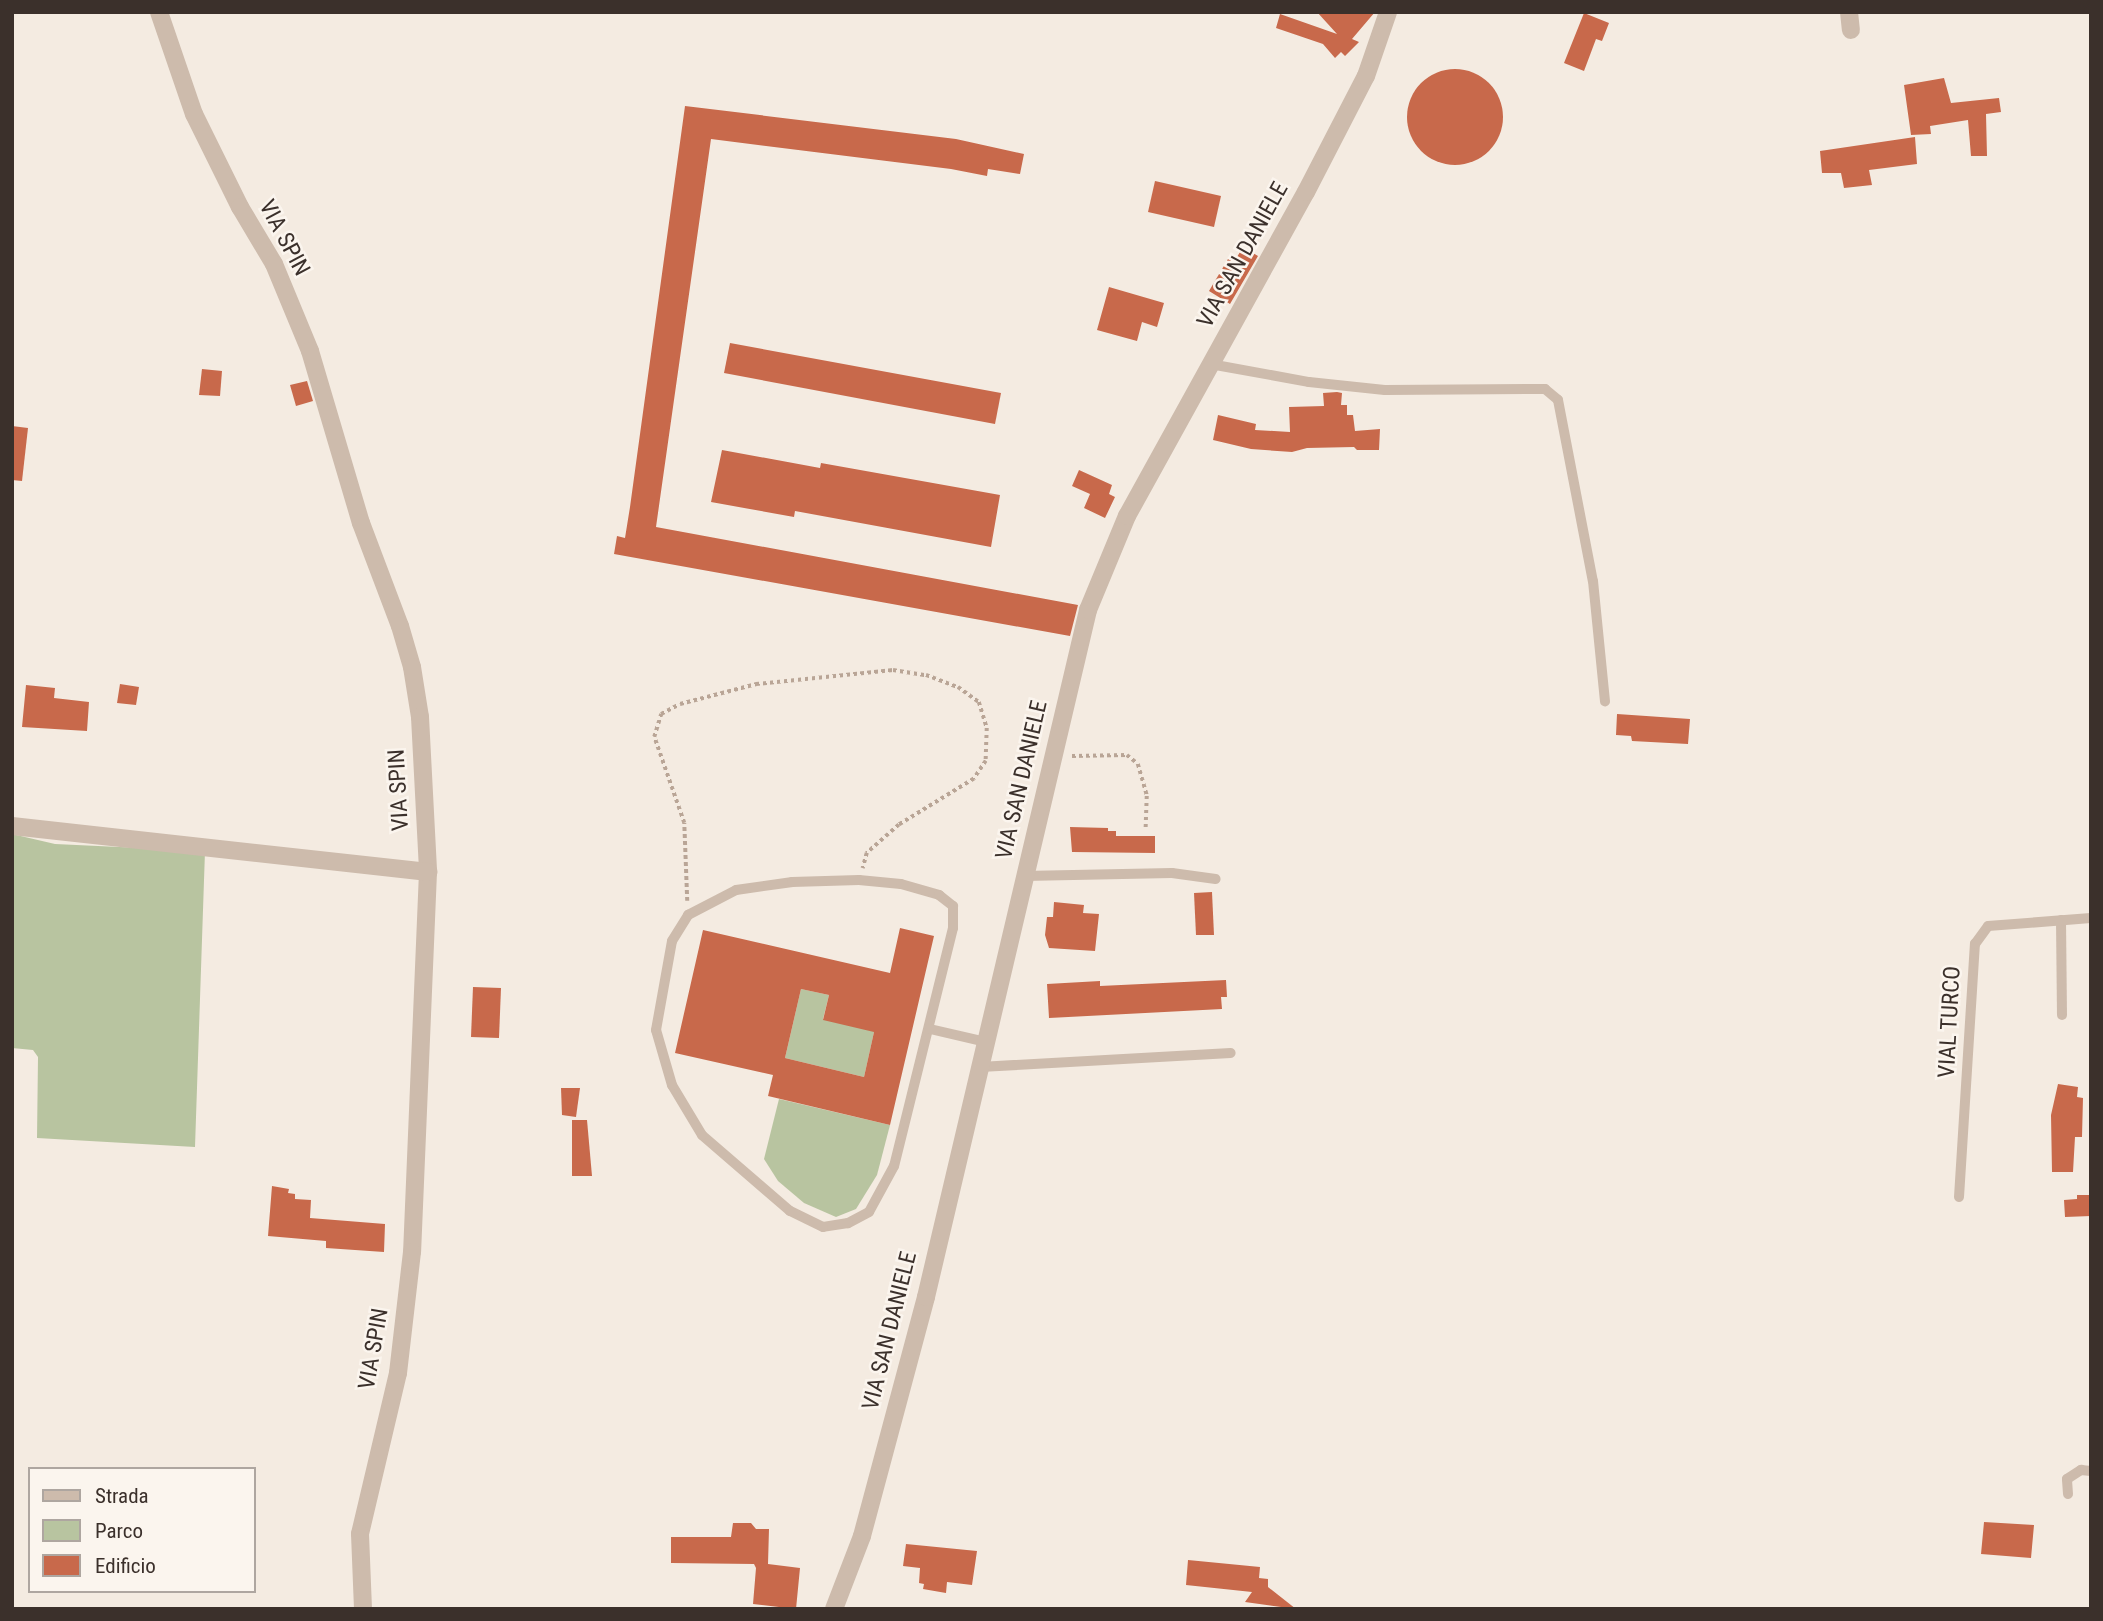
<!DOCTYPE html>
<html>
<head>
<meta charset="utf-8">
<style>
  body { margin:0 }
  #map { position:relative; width:2103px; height:1621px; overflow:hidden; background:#f4ebe1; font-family:"Roboto Condensed",sans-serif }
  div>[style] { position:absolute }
  .green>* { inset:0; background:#b8c4a0 }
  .building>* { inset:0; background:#c8694b }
  .round { border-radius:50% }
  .path>* { height:3.5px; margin-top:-1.75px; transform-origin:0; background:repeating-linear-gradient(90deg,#b9a596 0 3.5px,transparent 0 7px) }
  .service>* { height:10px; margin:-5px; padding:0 5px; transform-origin:5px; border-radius:5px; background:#cdbbac }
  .minor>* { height:18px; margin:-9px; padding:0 9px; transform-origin:9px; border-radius:9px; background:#cdbbac }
  .tertiary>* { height:18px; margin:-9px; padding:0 9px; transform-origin:9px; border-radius:9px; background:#cdbbac }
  span { translate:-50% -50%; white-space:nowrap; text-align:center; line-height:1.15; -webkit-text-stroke:5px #fbf5ee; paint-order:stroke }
  .street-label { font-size:23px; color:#3b302b }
  .frame { position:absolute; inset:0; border:14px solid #3b302b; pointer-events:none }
  .legend { position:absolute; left:28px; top:1467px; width:228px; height:126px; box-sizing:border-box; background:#fbf5ee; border:2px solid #aea6a0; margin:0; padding:9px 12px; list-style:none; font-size:21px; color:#3b302b }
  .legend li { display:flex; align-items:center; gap:14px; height:35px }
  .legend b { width:35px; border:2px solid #aea6a0 }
</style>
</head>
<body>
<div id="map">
  <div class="green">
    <i style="clip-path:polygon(12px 834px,55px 844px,205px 851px,195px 1147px,37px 1138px,38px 1057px,33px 1050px,12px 1048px)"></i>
    <i style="clip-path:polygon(801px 989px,829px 995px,823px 1019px,876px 1023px,864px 1077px,785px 1058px)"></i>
    <i style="clip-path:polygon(779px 1099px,890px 1125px,877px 1175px,856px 1209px,836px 1217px,804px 1203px,778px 1181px,764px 1159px)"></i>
  </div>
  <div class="building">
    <i style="clip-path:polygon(1317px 12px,1375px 12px,1352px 39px,1359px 42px,1345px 56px,1341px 52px,1335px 58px,1323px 44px,1276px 28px,1280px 14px,1337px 34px)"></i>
    <i style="clip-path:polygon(1584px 13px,1609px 23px,1602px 41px,1596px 39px,1584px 71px,1564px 63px)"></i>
    <i class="round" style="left:1407px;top:69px;width:96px;height:96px"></i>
    <i style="clip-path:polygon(1944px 78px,1951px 103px,1999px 98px,2001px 112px,1986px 114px,1987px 156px,1971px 156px,1968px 120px,1930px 126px,1931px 134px,1911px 135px,1904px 85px)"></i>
    <i style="clip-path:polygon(685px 106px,956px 139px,1024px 154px,1020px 174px,988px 169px,987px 176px,951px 169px,711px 139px,656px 527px,1078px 605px,1070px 636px,614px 554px,617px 536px,625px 538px,630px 507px)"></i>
    <i style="clip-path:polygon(1915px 137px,1917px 164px,1869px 170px,1872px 185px,1844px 188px,1841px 173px,1822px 173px,1820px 151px)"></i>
    <i style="clip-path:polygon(1155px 181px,1221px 196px,1214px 227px,1148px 212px)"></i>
    <i style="clip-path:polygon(1243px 247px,1258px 256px,1230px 304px,1209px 291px,1228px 259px,1234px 262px)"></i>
    <i style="clip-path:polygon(1109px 287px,1164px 303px,1157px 327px,1142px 322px,1137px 341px,1097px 330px)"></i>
    <i style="clip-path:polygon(730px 343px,1001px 393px,995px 424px,724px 373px)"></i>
    <i style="clip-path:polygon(202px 369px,222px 371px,220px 396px,199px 395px)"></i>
    <i style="clip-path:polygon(307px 381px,313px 401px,296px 406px,290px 385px)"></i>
    <i style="clip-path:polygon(1337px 392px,1342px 393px,1341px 405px,1347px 405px,1347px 415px,1353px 415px,1355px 431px,1380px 429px,1379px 450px,1357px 450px,1354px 447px,1307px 448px,1292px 452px,1251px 449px,1213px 440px,1218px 415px,1256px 424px,1255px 430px,1290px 432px,1289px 407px,1324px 406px,1323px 393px)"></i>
    <i style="clip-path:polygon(12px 426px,28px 428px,22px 481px,12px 480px)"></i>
    <i style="clip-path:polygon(722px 450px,820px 468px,821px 463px,1000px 495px,991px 547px,795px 511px,794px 517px,711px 502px)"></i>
    <i style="clip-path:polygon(1079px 470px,1112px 485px,1109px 494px,1115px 497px,1105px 518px,1084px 508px,1090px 494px,1072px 486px)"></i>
    <i style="clip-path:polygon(120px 684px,139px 687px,136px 705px,117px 703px)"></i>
    <i style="clip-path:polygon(26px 685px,55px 688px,54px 698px,89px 702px,87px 731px,22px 727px)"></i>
    <i style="clip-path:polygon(1617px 714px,1690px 719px,1688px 744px,1632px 741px,1631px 736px,1616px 735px)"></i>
    <i style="clip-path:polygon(1070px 827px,1108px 828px,1108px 831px,1116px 831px,1116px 836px,1155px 836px,1155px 853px,1072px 852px)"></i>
    <i style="clip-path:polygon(1212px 892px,1214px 935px,1196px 935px,1194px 893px)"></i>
    <i style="clip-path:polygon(1054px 902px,1084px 905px,1083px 913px,1099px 914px,1095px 951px,1049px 948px,1045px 935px,1047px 917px,1053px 917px)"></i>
    <i style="clip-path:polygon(evenodd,900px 928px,934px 936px,890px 1125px,768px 1096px,773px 1075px,675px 1053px,703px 930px,890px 973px,900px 928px,801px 989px,829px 995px,823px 1020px,874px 1032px,864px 1077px,785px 1058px,801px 989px)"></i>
    <i style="clip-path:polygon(1226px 980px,1227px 997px,1221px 997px,1222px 1009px,1049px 1018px,1047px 984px,1100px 981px,1100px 986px)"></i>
    <i style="clip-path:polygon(473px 987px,501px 988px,499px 1038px,471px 1037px)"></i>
    <i style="clip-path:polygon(2058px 1084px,2078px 1087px,2077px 1097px,2083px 1098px,2082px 1137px,2075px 1137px,2073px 1172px,2052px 1172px,2051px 1115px)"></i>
    <i style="clip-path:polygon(561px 1088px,580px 1088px,576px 1117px,562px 1115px)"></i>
    <i style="clip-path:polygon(572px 1120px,587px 1120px,592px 1176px,572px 1176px)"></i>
    <i style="clip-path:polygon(272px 1186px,289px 1189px,288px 1193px,295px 1194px,295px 1199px,311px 1200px,310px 1218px,385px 1224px,384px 1252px,326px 1248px,326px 1241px,268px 1236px)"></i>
    <i style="clip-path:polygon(2077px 1195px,2091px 1195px,2091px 1216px,2065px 1217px,2064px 1200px,2077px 1199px)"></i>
    <i style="clip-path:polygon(1984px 1522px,2034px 1525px,2031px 1558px,1981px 1554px)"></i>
    <i style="clip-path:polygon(733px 1523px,751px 1523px,756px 1529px,769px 1529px,768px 1564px,800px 1568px,796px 1609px,753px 1604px,756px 1568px,754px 1564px,671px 1563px,671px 1537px,731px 1537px)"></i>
    <i style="clip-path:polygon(906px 1544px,977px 1551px,972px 1585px,947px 1582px,946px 1593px,923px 1589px,924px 1584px,919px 1583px,920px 1568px,903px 1566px)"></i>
    <i style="clip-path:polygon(1188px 1560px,1260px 1567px,1259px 1578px,1268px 1579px,1268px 1587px,1296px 1609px,1245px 1602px,1252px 1592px,1186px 1585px)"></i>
  </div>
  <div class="path">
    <i style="left:1072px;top:756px;width:55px;rotate:-1deg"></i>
    <i style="left:1127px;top:755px;width:14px;rotate:39deg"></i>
    <i style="left:1138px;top:764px;width:33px;rotate:74deg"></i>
    <i style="left:1147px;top:796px;width:32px;rotate:92deg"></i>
    <i style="left:687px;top:901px;width:78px;rotate:-92.2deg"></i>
    <i style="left:684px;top:823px;width:91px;rotate:-109.2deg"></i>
    <i style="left:654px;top:737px;width:24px;rotate:-73deg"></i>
    <i style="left:661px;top:714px;width:21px;rotate:-28deg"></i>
    <i style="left:680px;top:704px;width:79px;rotate:-14.7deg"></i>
    <i style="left:756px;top:684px;width:138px;rotate:-5.8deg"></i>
    <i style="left:893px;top:670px;width:33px;rotate:9deg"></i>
    <i style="left:926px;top:675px;width:34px;rotate:21deg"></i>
    <i style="left:958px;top:687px;width:26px;rotate:36deg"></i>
    <i style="left:979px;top:702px;width:27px;rotate:73deg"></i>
    <i style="left:987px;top:728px;width:33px;rotate:92deg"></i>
    <i style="left:986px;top:761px;width:22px;rotate:124deg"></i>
    <i style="left:974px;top:779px;width:88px;rotate:148.5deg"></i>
    <i style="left:899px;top:825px;width:43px;rotate:138.8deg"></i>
    <i style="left:867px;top:853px;width:16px;rotate:105deg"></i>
  </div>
  <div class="service">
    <i style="left:1210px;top:364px;width:101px;rotate:10.3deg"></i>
    <i style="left:1309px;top:382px;width:76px;rotate:6deg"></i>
    <i style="left:1385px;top:390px;width:160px;rotate:-0.4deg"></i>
    <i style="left:1545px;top:389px;width:17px;rotate:40deg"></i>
    <i style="left:1558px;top:400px;width:184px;rotate:79.1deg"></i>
    <i style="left:1593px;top:581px;width:121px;rotate:84.3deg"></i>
    <i style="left:1024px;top:876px;width:148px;rotate:-1.2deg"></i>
    <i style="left:1172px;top:873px;width:44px;rotate:7.8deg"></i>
    <i style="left:859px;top:880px;width:42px;rotate:5.4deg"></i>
    <i style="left:901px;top:884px;width:40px;rotate:16deg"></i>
    <i style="left:939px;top:895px;width:18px;rotate:38deg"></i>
    <i style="left:953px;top:906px;width:22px;rotate:90deg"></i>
    <i style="left:953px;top:928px;width:245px;rotate:103.9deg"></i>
    <i style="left:894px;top:1166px;width:52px;rotate:118.5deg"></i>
    <i style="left:869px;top:1212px;width:24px;rotate:152deg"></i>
    <i style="left:848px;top:1223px;width:25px;rotate:171deg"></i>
    <i style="left:823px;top:1227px;width:37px;rotate:-154deg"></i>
    <i style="left:790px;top:1211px;width:116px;rotate:-139.2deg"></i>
    <i style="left:702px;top:1135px;width:58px;rotate:-121deg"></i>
    <i style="left:672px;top:1085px;width:57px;rotate:-106.2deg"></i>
    <i style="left:656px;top:1030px;width:90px;rotate:-79.8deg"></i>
    <i style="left:672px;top:941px;width:31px;rotate:-58deg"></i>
    <i style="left:688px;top:915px;width:54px;rotate:-27.5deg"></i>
    <i style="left:736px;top:890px;width:57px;rotate:-8.1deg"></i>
    <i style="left:792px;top:882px;width:67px;rotate:-1.7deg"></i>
    <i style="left:2061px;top:920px;width:95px;rotate:89.4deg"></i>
    <i style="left:930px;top:1029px;width:57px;rotate:13.1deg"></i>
    <i style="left:980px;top:1067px;width:251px;rotate:-3.2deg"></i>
    <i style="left:1959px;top:1197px;width:254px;rotate:-86.4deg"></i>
    <i style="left:1975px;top:944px;width:22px;rotate:-54deg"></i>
    <i style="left:1988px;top:926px;width:103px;rotate:-4.4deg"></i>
    <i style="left:2068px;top:1494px;width:15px;rotate:-94deg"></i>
    <i style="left:2067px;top:1479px;width:17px;rotate:-33deg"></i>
    <i style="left:2081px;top:1470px;width:10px;rotate:6deg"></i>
  </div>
  <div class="minor">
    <i style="left:159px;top:12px;width:108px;rotate:71.1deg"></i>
    <i style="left:194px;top:114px;width:104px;rotate:63.7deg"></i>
    <i style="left:240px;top:207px;width:66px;rotate:59.2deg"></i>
    <i style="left:274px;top:264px;width:94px;rotate:67.5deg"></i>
    <i style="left:310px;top:351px;width:179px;rotate:73.5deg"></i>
    <i style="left:361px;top:523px;width:110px;rotate:69.3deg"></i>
    <i style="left:400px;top:626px;width:43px;rotate:73.7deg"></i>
    <i style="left:412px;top:667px;width:51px;rotate:80.9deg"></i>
    <i style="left:420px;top:717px;width:155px;rotate:87deg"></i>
    <i style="left:428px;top:872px;width:380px;rotate:92.4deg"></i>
    <i style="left:412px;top:1252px;width:122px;rotate:96.6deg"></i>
    <i style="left:398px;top:1373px;width:165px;rotate:103.3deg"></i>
    <i style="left:360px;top:1534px;width:75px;rotate:87.7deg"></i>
    <i style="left:1849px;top:12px;width:18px;rotate:84deg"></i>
    <i style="left:12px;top:826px;width:419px;rotate:6.3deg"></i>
  </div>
  <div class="tertiary">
    <i style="left:834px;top:1609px;width:78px;rotate:-69deg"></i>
    <i style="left:862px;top:1536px;width:247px;rotate:-75deg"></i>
    <i style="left:926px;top:1297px;width:706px;rotate:-76.73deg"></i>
    <i style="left:1088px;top:610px;width:102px;rotate:-67.5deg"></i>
    <i style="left:1127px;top:516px;width:370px;rotate:-61.1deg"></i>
    <i style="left:1306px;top:192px;width:131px;rotate:-62.7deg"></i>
    <i style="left:1366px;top:76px;width:68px;rotate:-71deg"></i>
  </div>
  <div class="street-label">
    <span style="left:284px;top:238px;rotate:62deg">VIA SPIN</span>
    <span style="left:1243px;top:255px;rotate:-61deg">VIA SAN DANIELE</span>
    <span style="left:1022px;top:780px;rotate:-77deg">VIA SAN DANIELE</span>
    <span style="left:399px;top:790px;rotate:-93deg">VIA SPIN</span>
    <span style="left:1950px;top:1022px;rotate:-87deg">VIAL TURCO</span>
    <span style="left:890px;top:1331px;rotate:-76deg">VIA SAN DANIELE</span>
    <span style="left:374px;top:1349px;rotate:-80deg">VIA SPIN</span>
  </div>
  <div class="frame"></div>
  <ul class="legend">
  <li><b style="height:9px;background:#cdbbac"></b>Strada</li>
  <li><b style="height:19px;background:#b8c4a0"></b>Parco</li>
  <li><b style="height:19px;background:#c8694b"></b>Edificio</li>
  </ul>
</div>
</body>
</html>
